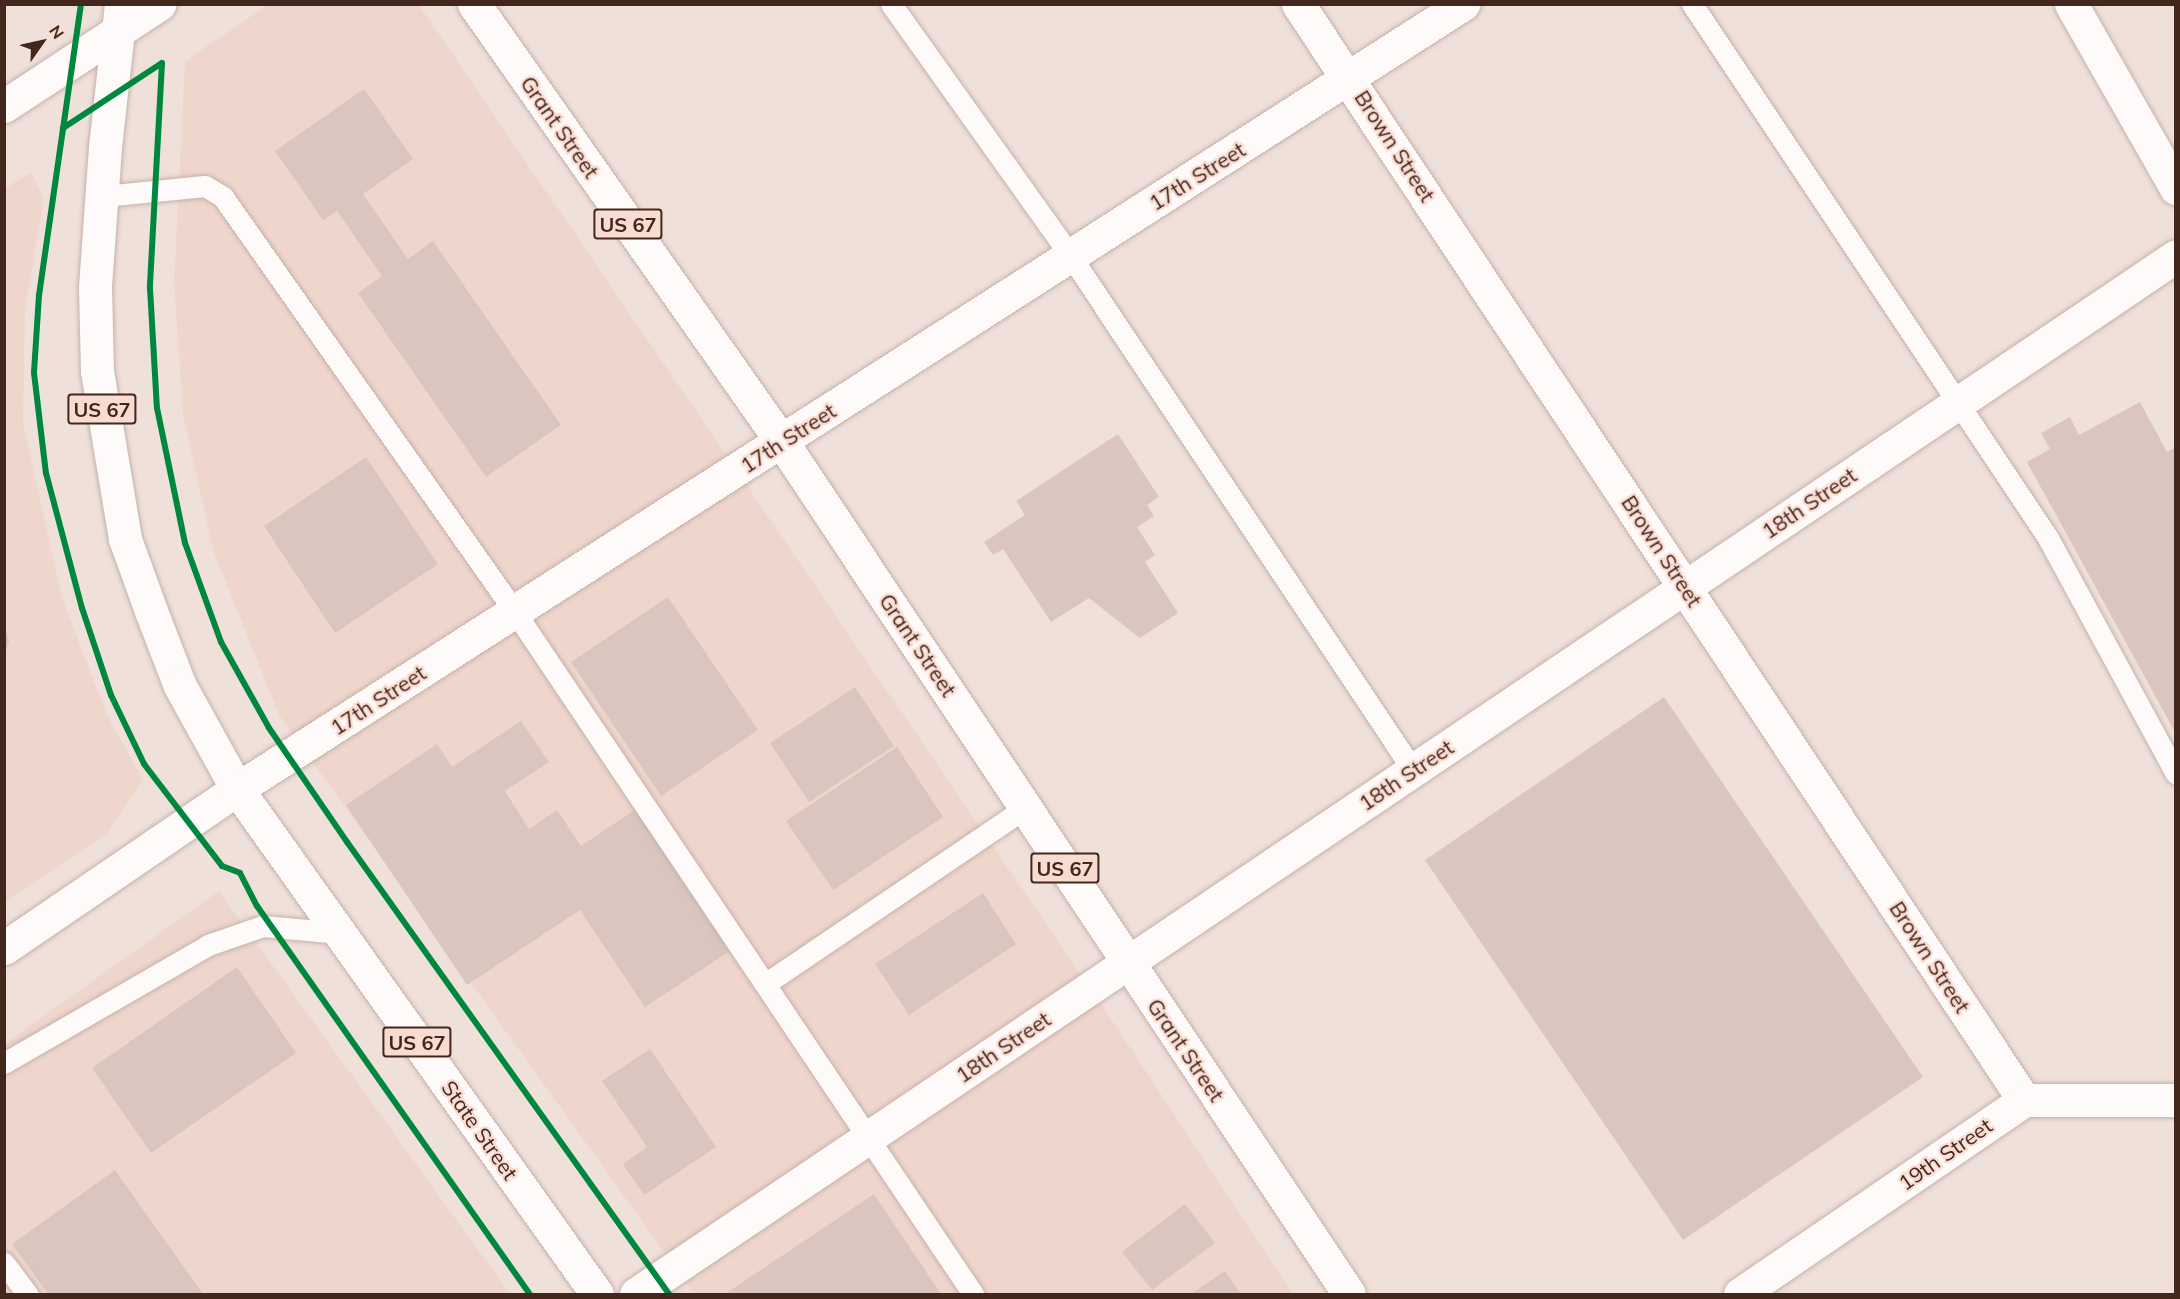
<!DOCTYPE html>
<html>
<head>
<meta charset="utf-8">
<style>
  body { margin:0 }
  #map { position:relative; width:2180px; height:1299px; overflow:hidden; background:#f0e0da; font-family:Mulish,sans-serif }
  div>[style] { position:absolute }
  .built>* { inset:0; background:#efd6cc }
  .building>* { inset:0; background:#dac6be }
  .roads { filter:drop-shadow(0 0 2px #c5b1aa) drop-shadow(0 0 2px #c5b1aa) }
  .service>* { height:21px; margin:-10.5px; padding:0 10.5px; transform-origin:10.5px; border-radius:10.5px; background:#fdfaf9 }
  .minor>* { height:33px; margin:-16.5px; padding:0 16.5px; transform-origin:16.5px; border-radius:16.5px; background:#fdfaf9 }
  .tertiary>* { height:33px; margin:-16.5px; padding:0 16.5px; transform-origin:16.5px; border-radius:16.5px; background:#fdfaf9 }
  .primary>* { height:33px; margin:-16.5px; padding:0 16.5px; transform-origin:16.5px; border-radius:16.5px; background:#fdfaf9 }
  .cycleway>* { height:6px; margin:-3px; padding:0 3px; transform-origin:3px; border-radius:3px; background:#00873e }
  span { translate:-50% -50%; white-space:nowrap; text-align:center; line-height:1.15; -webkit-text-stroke:4.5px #f9dcd1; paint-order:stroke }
  .shield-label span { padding:2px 4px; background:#f9dcd1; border:2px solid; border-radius:4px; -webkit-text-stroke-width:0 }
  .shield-label { font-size:20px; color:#43271d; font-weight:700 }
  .street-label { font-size:21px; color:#43271d }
  .frame { position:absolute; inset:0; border:6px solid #43271d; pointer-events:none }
  .north { position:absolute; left:12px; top:12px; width:60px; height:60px; -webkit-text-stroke:4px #f9dcd1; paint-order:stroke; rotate:56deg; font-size:16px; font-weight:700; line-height:24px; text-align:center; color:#43271d }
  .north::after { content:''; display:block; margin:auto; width:21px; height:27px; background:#43271d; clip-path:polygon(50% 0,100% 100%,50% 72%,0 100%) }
</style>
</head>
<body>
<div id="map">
  <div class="built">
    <i style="clip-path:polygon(268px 5px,419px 5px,1126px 1041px,1293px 1294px,694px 1294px,279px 715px,213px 550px,183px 415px,174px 283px,185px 61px)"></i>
    <i style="clip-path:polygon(31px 172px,44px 198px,25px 312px,23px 422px,62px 598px,107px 715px,143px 780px,106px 835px,5px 902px,4px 189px)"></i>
    <i style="clip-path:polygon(219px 891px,510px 1294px,5px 1294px,4px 1044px)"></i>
  </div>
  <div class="building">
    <i style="clip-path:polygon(364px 89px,413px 159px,363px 194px,408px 259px,433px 241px,561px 425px,486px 477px,358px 293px,382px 276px,337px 211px,323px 220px,275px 151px)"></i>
    <i style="clip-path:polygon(2140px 402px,2167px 452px,2176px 447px,2176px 734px,2027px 462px,2050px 449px,2041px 433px,2070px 417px,2079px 435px)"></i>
    <i style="clip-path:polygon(1118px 434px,1159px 497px,1147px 505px,1154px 516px,1137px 527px,1155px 555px,1145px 562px,1178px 613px,1140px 638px,1089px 598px,1051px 622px,1003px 549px,993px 555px,984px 542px,1025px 515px,1016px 501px)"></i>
    <i style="clip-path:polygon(366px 457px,438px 564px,335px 633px,264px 526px)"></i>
    <i style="clip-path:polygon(668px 597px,758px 730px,661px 796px,571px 662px)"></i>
    <i style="clip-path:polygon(4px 625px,9px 641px,4px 657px)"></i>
    <i style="clip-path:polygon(855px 687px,894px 746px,809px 802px,770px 743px)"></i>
    <i style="clip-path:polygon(1664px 697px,1923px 1077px,1683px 1240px,1425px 860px)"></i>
    <i style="clip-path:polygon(521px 721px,549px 762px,505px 791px,529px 829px,557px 810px,581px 846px,636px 809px,730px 951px,645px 1007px,580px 910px,467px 985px,346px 805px,437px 744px,452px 767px)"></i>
    <i style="clip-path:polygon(897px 747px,943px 817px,833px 890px,786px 821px)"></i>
    <i style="clip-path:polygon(983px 893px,1016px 944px,909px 1015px,875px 964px)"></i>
    <i style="clip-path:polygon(237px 967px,296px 1053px,151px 1153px,92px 1068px)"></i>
    <i style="clip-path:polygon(650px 1049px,716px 1147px,644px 1195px,623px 1164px,647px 1147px,602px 1081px)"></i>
    <i style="clip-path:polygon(115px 1170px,203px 1294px,48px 1294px,12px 1244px)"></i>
    <i style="clip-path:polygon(874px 1194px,941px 1294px,725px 1294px)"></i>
    <i style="clip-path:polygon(1185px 1204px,1215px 1243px,1152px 1290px,1122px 1252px)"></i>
    <i style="clip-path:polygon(1225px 1271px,1241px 1294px,1191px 1294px)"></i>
  </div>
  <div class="roads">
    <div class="service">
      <i style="left:891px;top:4px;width:308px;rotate:54.5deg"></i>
      <i style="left:1070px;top:255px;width:619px;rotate:56.34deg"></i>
      <i style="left:1692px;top:4px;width:642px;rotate:56.31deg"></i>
      <i style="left:2048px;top:538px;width:268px;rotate:61.5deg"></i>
      <i style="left:104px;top:196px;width:101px;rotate:-5.7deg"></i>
      <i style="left:205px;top:186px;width:21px;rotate:31deg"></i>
      <i style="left:223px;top:197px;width:507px;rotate:54.87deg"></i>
      <i style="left:515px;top:612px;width:822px;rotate:56.12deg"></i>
      <i style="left:765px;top:984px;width:314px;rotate:-34.1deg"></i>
      <i style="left:4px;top:1063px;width:236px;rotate:-30deg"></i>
      <i style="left:208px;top:945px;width:58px;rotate:-19.1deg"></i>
      <i style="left:263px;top:926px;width:78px;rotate:5.1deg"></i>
      <i style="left:4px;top:1263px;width:39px;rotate:53deg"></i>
    </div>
    <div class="minor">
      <i style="left:1298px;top:4px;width:1315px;rotate:56.48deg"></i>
      <i style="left:2071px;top:4px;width:212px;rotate:60.3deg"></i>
      <i style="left:4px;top:948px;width:282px;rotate:-34.3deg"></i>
      <i style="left:237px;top:789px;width:1456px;rotate:-32.63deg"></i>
      <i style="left:1740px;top:1294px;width:344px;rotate:-34.3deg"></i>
      <i style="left:2024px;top:1100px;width:152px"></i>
    </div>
    <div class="tertiary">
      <i style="left:4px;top:106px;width:186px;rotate:-33.3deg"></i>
      <i style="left:636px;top:1294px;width:1857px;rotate:-33.98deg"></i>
    </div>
    <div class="primary">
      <i style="left:121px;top:4px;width:144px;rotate:96.4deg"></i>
      <i style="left:105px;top:147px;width:141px;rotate:94.1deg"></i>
      <i style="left:95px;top:288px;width:83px;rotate:88.6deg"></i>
      <i style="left:97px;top:371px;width:170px;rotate:80.5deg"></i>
      <i style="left:125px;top:539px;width:77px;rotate:70.1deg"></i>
      <i style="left:151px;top:611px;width:80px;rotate:68.9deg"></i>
      <i style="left:180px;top:686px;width:118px;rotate:61deg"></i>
      <i style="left:237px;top:789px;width:620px;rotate:54.52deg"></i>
      <i style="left:474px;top:4px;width:535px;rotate:54.89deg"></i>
      <i style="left:782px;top:442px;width:1023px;rotate:56.36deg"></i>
    </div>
  </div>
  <div class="cycleway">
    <i style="left:81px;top:4px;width:294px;rotate:98.2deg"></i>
    <i style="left:39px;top:295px;width:78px;rotate:93.7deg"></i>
    <i style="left:34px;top:373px;width:101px;rotate:83.2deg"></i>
    <i style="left:46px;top:473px;width:140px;rotate:75.1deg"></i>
    <i style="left:82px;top:608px;width:92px;rotate:71.6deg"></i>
    <i style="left:111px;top:695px;width:76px;rotate:64.4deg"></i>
    <i style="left:144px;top:764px;width:128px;rotate:52.6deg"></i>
    <i style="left:222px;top:866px;width:19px;rotate:21deg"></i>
    <i style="left:240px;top:873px;width:37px;rotate:63deg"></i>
    <i style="left:257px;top:906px;width:474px;rotate:54.9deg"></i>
    <i style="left:162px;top:63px;width:225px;rotate:93.1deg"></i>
    <i style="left:150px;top:288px;width:120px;rotate:86.7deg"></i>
    <i style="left:157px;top:408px;width:138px;rotate:78.3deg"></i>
    <i style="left:185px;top:543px;width:105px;rotate:70deg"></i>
    <i style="left:221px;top:642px;width:98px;rotate:60.8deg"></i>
    <i style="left:269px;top:728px;width:138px;rotate:55.6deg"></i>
    <i style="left:347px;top:842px;width:555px;rotate:54.53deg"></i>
    <i style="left:63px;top:128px;width:118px;rotate:-33.3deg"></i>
  </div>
  <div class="shield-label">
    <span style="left:628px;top:224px">US 67</span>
    <span style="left:102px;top:409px">US 67</span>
    <span style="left:1065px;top:868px">US 67</span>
    <span style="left:417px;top:1042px">US 67</span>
  </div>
  <div class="street-label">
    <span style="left:560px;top:127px;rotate:55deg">Grant Street</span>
    <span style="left:1395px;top:146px;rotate:57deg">Brown Street</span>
    <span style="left:1197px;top:176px;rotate:-32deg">17th Street</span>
    <span style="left:788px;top:438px;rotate:-33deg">17th Street</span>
    <span style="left:1809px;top:503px;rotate:-34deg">18th Street</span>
    <span style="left:1662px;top:551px;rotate:57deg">Brown Street</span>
    <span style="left:918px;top:645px;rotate:56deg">Grant Street</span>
    <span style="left:378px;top:700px;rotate:-33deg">17th Street</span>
    <span style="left:1406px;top:775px;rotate:-34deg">18th Street</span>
    <span style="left:1930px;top:957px;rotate:57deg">Brown Street</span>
    <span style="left:1003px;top:1047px;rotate:-34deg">18th Street</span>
    <span style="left:1186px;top:1050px;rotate:56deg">Grant Street</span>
    <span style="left:480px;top:1130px;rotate:55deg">State Street</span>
    <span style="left:1945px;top:1154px;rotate:-35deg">19th Street</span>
  </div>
  <div class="frame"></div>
  <div class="north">N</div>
</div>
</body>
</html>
